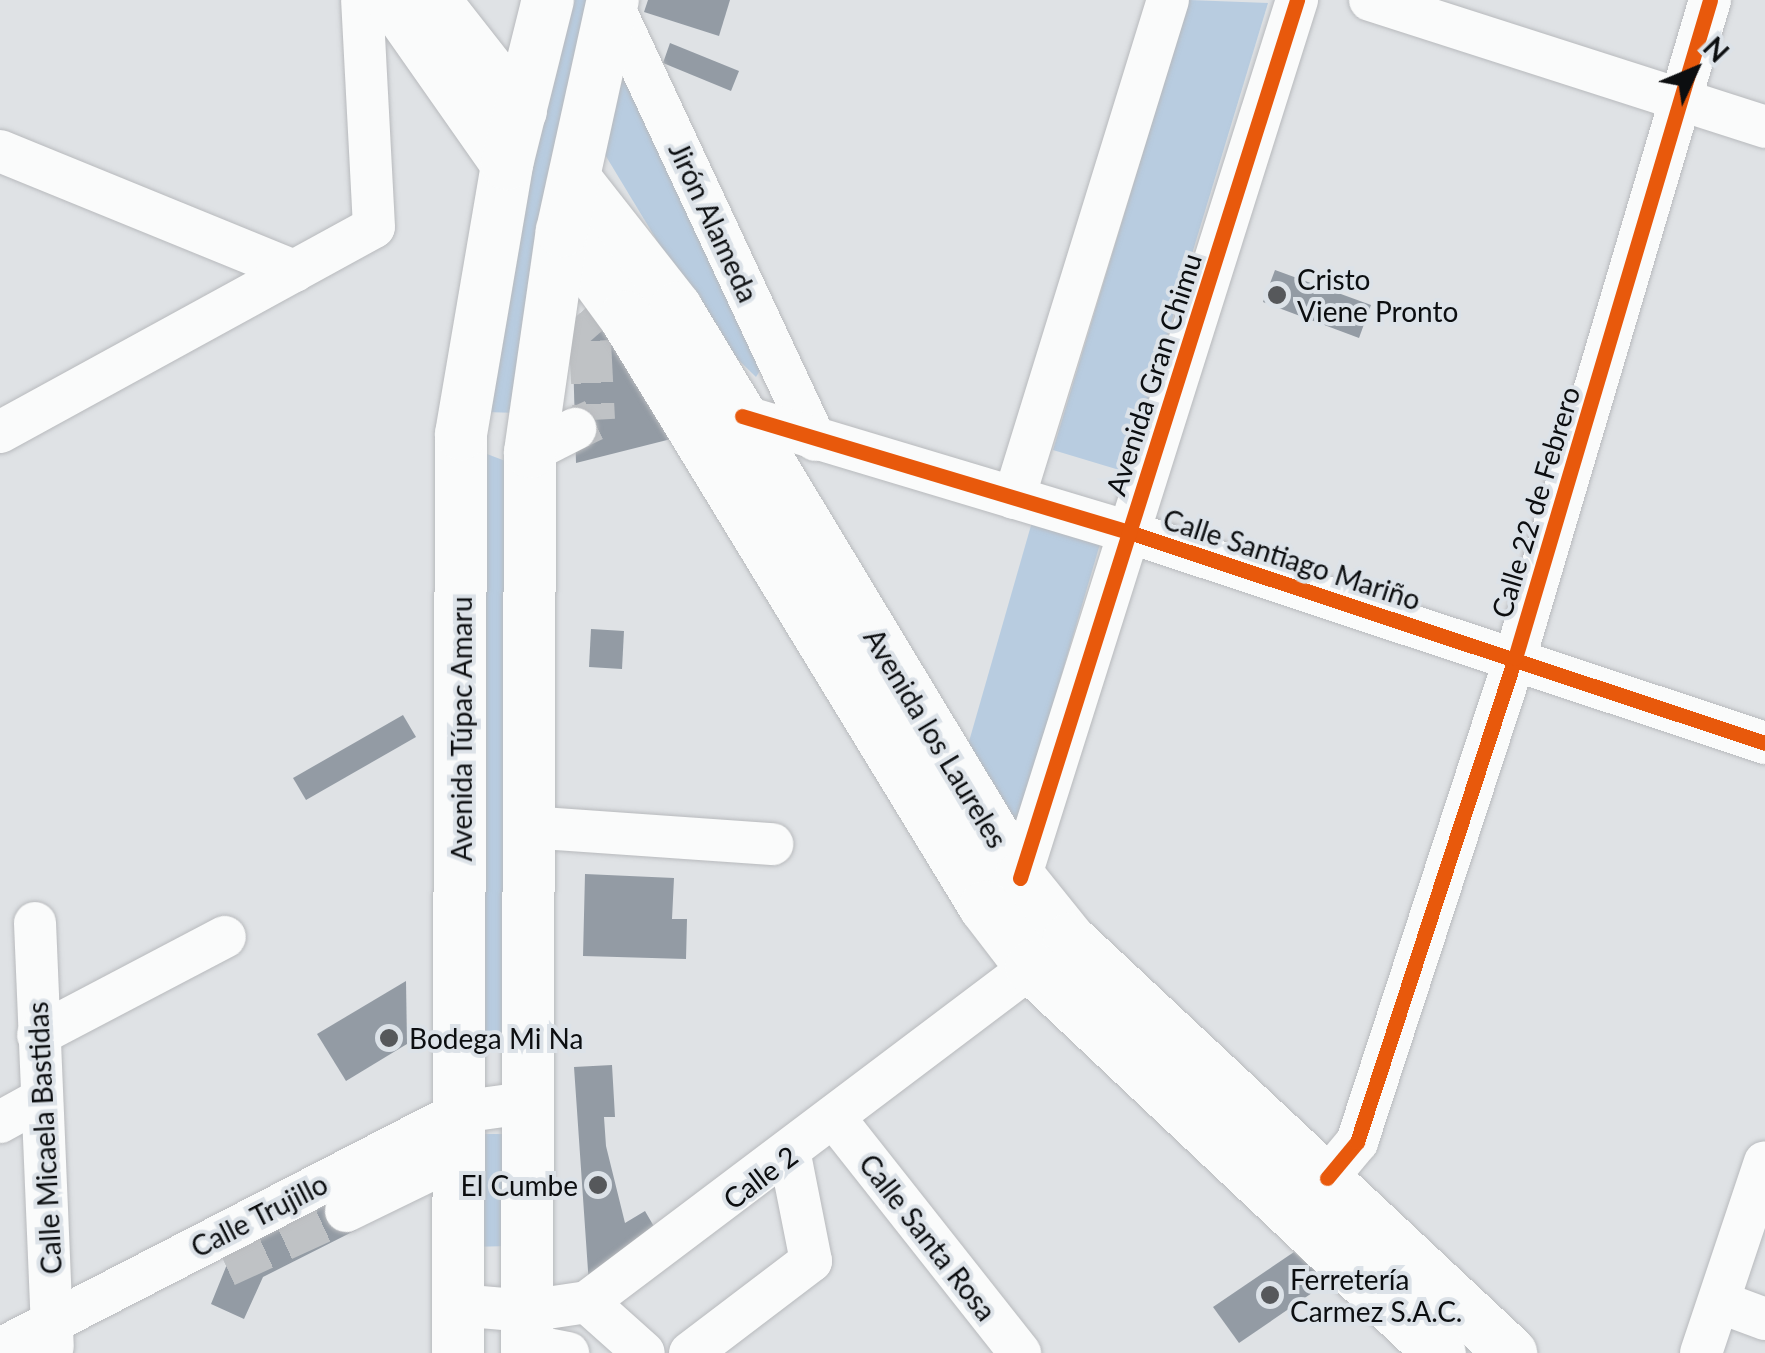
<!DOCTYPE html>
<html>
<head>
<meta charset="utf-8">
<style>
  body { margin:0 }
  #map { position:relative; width:1765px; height:1353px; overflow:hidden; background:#dfe2e5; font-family:Lato,sans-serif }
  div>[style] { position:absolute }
  .green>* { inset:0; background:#b8cce0 }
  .building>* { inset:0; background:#939ba4 }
  .minor-tunnel>* { height:42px; margin-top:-21px; transform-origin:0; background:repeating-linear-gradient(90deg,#bfc2c5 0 42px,transparent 0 63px) }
  .roads { filter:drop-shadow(0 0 2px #b8babd) drop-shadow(0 0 2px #b8babd) }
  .minor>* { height:42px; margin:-21px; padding:0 21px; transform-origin:21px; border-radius:21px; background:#fafbfb }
  .major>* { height:52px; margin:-26px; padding:0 26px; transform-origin:26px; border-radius:26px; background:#fafbfb }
  .cycleway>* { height:15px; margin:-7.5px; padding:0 7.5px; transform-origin:7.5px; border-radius:7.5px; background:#e8590c }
  .dots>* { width:28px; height:28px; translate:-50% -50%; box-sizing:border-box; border:5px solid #dce2e8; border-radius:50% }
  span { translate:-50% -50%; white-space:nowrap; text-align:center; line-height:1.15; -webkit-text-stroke:8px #dce2e8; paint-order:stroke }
  .street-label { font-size:28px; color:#0c0e10 }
  .poi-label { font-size:28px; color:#0c0e10 }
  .left { translate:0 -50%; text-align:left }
  .right { translate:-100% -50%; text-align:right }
  .north { position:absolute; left:1645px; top:20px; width:100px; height:100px; -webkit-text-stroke:8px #dce2e8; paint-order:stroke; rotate:46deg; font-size:28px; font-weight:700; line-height:40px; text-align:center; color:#0c0e10 }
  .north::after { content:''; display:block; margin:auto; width:35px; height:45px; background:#0c0e10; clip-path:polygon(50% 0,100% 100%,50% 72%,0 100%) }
</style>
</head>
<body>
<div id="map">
  <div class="green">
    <i style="clip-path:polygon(554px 0,589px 0,546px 181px,518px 413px,485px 412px)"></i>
    <i style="clip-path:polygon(1189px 0,1268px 3px,1126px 472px,1053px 450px)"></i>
    <i style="clip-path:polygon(621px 60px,764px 364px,756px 377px,716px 338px,604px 153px)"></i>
    <i style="clip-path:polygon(479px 451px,516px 465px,506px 1032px,467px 1036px)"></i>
    <i style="clip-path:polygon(1032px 522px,1100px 544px,1015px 833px,966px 752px)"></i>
    <i style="clip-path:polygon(467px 1134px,513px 1134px,514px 1246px,468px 1247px)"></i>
  </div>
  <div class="building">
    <i style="clip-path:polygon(648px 0,730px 0,719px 36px,644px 12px)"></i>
    <i style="clip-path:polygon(670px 43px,739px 71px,731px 91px,663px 63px)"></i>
    <i style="clip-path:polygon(1275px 270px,1371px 305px,1359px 338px,1263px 302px)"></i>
    <i style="clip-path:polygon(609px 316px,683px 436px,576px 463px,572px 320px)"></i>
    <i style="clip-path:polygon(591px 629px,624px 631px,622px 669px,589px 667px)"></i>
    <i style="clip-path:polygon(403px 715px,416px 737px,306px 800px,293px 778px)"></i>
    <i style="clip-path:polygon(585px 874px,674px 878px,672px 919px,687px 919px,686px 959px,583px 956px)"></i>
    <i style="clip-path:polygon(406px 981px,407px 1044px,346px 1081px,317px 1034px)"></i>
    <i style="clip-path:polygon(612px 1065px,615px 1117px,604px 1117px,606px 1146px,625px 1223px,645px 1211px,663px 1242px,589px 1285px,574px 1067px)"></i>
    <i style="clip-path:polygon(340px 1198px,356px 1230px,263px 1277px,244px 1319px,211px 1304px,232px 1252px)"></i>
    <i style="clip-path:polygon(1294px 1252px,1328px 1282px,1239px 1343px,1213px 1307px)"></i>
  </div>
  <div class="minor-tunnel">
    <i style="left:572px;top:320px;width:28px;rotate:49deg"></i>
    <i style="left:590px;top:341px;width:79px;rotate:87.1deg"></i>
    <i style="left:594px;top:420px;width:21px;rotate:155deg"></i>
    <i style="left:226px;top:1266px;width:132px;rotate:-24.6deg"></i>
  </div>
  <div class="roads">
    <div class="minor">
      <i style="left:1370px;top:0;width:415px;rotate:17.8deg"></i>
      <i style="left:612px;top:4px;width:481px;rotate:65deg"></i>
      <i style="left:0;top:151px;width:318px;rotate:22.2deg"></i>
      <i style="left:742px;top:416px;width:404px;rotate:16.7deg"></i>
      <i style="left:1129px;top:532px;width:670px;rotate:18.35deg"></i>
      <i style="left:0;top:432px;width:426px;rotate:-28.7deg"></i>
      <i style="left:374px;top:227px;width:227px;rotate:-93deg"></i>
      <i style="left:530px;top:452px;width:51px;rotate:-27.1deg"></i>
      <i style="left:1014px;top:498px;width:521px;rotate:-72.82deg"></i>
      <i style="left:527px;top:827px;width:246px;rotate:4deg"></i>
      <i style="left:1020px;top:878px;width:921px;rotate:-72.49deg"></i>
      <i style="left:35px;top:923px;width:424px;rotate:87.6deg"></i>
      <i style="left:38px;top:1035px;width:211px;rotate:-27.7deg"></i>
      <i style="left:836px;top:1120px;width:297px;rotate:51.7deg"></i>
      <i style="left:0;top:1122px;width:46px;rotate:-28.8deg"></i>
      <i style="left:1327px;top:1178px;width:47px;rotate:-50.2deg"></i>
      <i style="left:1357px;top:1142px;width:509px;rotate:-71.92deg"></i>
      <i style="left:1515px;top:658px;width:686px;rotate:-73.49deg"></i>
      <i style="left:346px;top:1211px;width:126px;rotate:-26deg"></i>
      <i style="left:587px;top:1302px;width:76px;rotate:41.8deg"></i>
      <i style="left:1722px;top:1303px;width:46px;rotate:20.4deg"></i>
      <i style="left:458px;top:1305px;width:69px;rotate:5deg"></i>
      <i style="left:527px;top:1311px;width:61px;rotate:-8.5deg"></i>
      <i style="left:587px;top:1302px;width:556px;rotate:-37.03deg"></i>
      <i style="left:527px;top:1345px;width:42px;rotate:11deg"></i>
      <i style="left:0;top:1349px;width:517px;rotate:-27.26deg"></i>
      <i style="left:460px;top:1112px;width:66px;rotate:-7.9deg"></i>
      <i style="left:690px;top:1353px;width:152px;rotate:-37.2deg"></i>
      <i style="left:811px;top:1261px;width:108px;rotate:-101.2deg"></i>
      <i style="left:1701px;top:1353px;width:201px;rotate:-71.5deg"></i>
    </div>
    <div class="major">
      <i style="left:392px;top:0;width:200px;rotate:55deg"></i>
      <i style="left:434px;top:0;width:141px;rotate:51.9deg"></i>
      <i style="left:575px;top:179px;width:164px;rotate:51.9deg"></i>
      <i style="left:676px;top:308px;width:666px;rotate:58.89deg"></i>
      <i style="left:1020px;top:878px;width:78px;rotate:51.2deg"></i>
      <i style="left:1069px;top:939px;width:606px;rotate:43.13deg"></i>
      <i style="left:562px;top:231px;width:107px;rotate:53.8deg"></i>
      <i style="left:625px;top:317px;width:691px;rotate:58.61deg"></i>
      <i style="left:985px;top:907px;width:76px;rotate:52.5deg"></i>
      <i style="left:1031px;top:967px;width:562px;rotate:43.34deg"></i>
      <i style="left:458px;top:1353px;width:919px;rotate:-89.81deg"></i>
      <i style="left:461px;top:434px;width:274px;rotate:-80.3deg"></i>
      <i style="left:507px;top:164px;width:169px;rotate:-76deg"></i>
      <i style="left:527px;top:1353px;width:901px;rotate:-89.81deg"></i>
      <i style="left:530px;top:452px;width:223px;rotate:-81.8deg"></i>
      <i style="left:562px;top:231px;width:237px;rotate:-77.6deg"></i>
    </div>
  </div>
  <div class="cycleway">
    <i style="left:742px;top:416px;width:404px;rotate:16.7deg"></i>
    <i style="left:1129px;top:532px;width:670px;rotate:18.35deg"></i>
    <i style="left:1020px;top:878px;width:921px;rotate:-72.49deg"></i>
    <i style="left:1327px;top:1178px;width:47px;rotate:-50.2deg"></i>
    <i style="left:1357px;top:1142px;width:509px;rotate:-71.92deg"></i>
    <i style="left:1515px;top:658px;width:686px;rotate:-73.49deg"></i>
  </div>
  <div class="dots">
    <i style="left:1277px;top:295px;background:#56585b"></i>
    <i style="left:389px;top:1038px;background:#56585b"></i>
    <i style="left:598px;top:1185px;background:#56585b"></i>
    <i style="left:1270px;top:1295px;background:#56585b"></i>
  </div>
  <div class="street-label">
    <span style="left:714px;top:222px;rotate:65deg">Jirón Alameda</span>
    <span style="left:1153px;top:374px;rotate:-72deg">Avenida Gran Chimu</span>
    <span style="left:1535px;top:502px;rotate:-73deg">Calle 22 de Febrero</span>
    <span style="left:1292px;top:559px;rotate:18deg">Calle Santiago Mariño</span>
    <span style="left:461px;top:729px;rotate:-90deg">Avenida Túpac Amaru</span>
    <span style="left:936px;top:738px;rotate:59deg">Avenida los Laureles</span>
    <span style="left:44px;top:1138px;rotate:-93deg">Calle Micaela Bastidas</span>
    <span style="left:760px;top:1177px;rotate:-37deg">Calle 2</span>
    <span style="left:259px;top:1215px;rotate:-27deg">Calle Trujillo</span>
    <span style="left:928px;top:1237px;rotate:52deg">Calle Santa Rosa</span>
  </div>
  <div class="poi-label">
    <span class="left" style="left:1297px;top:295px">Cristo<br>Viene Pronto</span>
    <span class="left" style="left:409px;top:1038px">Bodega Mi Na</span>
    <span class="right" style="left:578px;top:1185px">El Cumbe</span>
    <span class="left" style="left:1290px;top:1295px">Ferretería<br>Carmez S.A.C.</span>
  </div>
  <div class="north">N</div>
</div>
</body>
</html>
